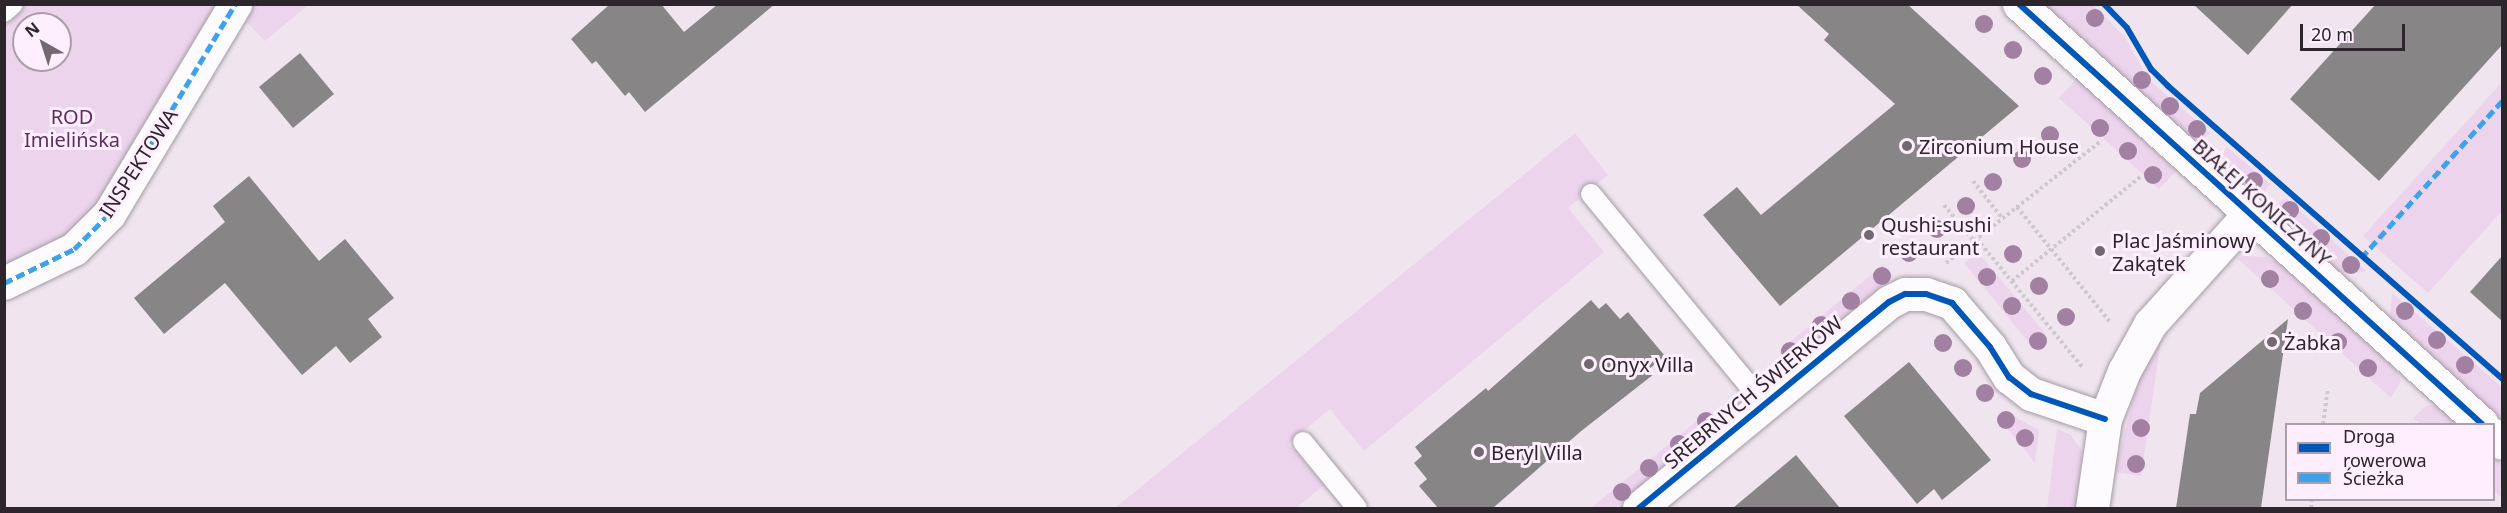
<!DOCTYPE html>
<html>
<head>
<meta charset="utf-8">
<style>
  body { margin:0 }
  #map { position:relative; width:2507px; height:513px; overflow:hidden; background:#f0e5ef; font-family:"Noto Sans",sans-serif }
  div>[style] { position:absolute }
  .green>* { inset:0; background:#ecd4ec }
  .building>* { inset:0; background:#888586 }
  .path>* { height:4px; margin-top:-2px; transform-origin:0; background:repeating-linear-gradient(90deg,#ccc8cc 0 3px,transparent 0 6px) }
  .roads { filter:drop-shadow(0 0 2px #a39ba3) drop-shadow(0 0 2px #a39ba3) }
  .service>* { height:20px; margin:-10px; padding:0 10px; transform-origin:10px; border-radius:10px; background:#fdfbfd }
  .minor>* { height:33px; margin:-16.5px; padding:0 16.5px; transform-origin:16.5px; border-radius:16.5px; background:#fdfbfd }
  .quiet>* { height:4.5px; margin-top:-2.25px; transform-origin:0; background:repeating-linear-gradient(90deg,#3ea2eb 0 9px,transparent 0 13.5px) }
  .cycleway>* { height:6px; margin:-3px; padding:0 3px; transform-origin:3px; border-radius:3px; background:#0057b8 }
  .trees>* { width:18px; height:18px; margin:-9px; border-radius:50%; background:#a180a1 }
  .dots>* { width:16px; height:16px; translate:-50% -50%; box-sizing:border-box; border:3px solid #ffeffe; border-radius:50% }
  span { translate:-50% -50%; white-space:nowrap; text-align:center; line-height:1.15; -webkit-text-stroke:6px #ffeffe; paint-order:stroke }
  .park-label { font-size:20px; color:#602d61 }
  .poi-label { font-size:20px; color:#2c252c }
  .left { translate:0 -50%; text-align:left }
  .street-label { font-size:20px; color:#2c252c }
  .frame { position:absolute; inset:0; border:6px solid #2c252c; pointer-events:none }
  .legend { position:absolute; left:2285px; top:423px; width:210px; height:78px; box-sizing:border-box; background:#ffeffe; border:2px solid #ab9eaa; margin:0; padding:8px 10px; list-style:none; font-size:18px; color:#2c252c }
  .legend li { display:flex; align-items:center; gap:12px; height:30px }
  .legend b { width:30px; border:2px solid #ab9eaa }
  .north { position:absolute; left:12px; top:12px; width:60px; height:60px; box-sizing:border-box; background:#ffeffe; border:2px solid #ab9eaa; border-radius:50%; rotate:321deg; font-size:16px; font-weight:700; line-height:24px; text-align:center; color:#2c252c }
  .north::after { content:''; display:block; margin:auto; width:21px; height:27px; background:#716870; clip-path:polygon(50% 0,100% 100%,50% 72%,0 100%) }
  .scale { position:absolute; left:2300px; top:24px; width:105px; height:27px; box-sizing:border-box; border:3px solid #2c252c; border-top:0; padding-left:8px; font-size:18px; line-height:21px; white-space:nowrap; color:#2c252c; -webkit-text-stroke:4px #ffeffe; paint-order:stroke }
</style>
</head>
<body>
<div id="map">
  <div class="green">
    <i style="clip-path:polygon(evenodd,5px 5px,219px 5px,108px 200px,61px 240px,5px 270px,5px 5px,24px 24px,60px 24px,60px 60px,24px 60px,24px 24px)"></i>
    <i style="clip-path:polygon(247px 5px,308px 5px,265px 41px,241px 16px)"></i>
    <i style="clip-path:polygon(2042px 5px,2093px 5px,2125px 37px,2147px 78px,2210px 133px,2197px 146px)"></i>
    <i style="clip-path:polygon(2076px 79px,2176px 171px,2159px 189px,2059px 98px)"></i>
    <i style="clip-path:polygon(2502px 82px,2502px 211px,2428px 293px,2363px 236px)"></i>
    <i style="clip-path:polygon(1575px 133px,1608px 175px,1568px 208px,1604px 252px,1364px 451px,1330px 409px,1288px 444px,1324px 485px,1296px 508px,1115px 508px)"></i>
    <i style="clip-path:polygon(2227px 147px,2270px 184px,2258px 200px,2213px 160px)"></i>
    <i style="clip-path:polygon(2286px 198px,2366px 271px,2352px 274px,2337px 271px,2268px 210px)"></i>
    <i style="clip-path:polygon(1978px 252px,2048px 337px,2034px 349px,1964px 263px)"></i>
    <i style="clip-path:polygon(2244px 256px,2266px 257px,2281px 265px,2396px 369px,2401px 381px,2391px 398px,2237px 258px)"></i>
    <i style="clip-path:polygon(1883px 265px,1893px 276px,1789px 363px,1779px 351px)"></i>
    <i style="clip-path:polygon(2392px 293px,2502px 387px,2502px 422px,2397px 326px,2390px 317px)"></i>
    <i style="clip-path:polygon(2161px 340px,2141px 476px,2115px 472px,2138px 379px)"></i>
    <i style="clip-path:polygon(2433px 405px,2438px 407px,2458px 424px,2420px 424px,2413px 418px,2426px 406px)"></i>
    <i style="clip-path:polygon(1709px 411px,1719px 423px,1615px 508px,1591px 508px)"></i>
    <i style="clip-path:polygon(2004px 411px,2039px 430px,2035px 463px,1998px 417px)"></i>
    <i style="clip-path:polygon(2057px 429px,2071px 435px,2082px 452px,2077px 508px,2047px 508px)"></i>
    <i style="clip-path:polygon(2494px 457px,2502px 465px,2502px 498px,2494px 490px)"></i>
  </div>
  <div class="building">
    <i style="clip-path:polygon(610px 4px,661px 4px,684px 32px,718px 4px,775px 4px,645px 112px,629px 92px,625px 96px,596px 61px,592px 64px,571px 39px)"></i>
    <i style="clip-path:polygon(1796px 4px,1907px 4px,2019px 106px,1780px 306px,1703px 215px,1737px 187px,1761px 215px,1895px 104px,1824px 40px,1829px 34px)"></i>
    <i style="clip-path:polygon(2193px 4px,2293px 4px,2248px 55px)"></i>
    <i style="clip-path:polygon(2376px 4px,2502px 4px,2502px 45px,2379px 181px,2290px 99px)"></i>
    <i style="clip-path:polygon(300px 53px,334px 94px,293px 128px,259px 87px)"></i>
    <i style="clip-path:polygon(249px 176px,319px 261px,345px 239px,394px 298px,368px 319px,382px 337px,350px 363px,336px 346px,302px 375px,225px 283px,164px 334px,134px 298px,225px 222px,213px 206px)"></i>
    <i style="clip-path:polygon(2502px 256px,2502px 321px,2470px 292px)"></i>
    <i style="clip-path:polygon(1591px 300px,1599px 309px,1606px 303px,1620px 319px,1628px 312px,1665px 356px,1649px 369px,1654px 374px,1580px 432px,1493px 508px,1438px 508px,1419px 486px,1427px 479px,1414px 463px,1422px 456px,1415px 447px,1486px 388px,1488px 391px)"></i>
    <i style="clip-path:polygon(2288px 319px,2261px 508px,2176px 508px,2190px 414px,2196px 414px,2200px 393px)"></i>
    <i style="clip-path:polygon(1909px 362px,1991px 460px,1942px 500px,1934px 489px,1917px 504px,1844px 416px)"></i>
    <i style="clip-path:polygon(1796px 455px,1840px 508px,1733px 508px)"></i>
  </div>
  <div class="path">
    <i style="left:1973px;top:181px;width:47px;rotate:51.9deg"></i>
    <i style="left:1944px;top:205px;width:47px;rotate:50.2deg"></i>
    <i style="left:2017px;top:207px;width:149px;rotate:51deg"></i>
    <i style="left:1977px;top:239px;width:166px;rotate:50.6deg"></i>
    <i style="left:1946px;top:263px;width:197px;rotate:-38.2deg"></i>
    <i style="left:2012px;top:281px;width:165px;rotate:-39.1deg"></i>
    <i style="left:2323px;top:424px;width:35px;rotate:-82deg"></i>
    <i style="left:2311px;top:508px;width:8px;rotate:-83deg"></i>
  </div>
  <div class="roads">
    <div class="service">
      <i style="left:4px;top:12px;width:12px;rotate:-42deg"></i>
      <i style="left:1591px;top:194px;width:272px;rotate:50.5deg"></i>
      <i style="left:1303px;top:442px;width:85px;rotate:50.7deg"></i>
    </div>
    <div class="minor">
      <i style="left:2019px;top:4px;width:625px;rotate:42.21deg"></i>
      <i style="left:4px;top:283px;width:78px;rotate:-25.9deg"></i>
      <i style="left:74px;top:249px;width:49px;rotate:-45deg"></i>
      <i style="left:109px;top:214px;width:245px;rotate:-59deg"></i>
      <i style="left:2494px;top:435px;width:11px;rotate:45deg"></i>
      <i style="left:1639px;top:508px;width:324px;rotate:-39.5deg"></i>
      <i style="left:1889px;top:302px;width:18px;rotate:-27deg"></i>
      <i style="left:1905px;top:294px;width:21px"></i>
      <i style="left:1926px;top:294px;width:28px;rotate:19deg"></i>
      <i style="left:1952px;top:303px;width:58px;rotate:49.2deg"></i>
      <i style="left:1990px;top:347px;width:36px;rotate:58deg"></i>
      <i style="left:2009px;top:377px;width:28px;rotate:38deg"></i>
      <i style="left:2031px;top:394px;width:78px;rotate:18.7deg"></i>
      <i style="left:2092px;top:508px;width:90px;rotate:-81.7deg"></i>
      <i style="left:2105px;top:419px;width:52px;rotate:-68.4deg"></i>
      <i style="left:2124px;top:371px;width:54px;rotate:-61deg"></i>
      <i style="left:2150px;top:324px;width:149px;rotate:-48deg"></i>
    </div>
  </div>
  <div class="quiet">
    <i style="left:2361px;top:258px;width:211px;rotate:-48.1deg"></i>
    <i style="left:4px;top:283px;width:78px;rotate:-25.9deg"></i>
    <i style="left:74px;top:249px;width:49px;rotate:-45deg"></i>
    <i style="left:109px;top:214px;width:245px;rotate:-59deg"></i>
  </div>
  <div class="cycleway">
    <i style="left:2019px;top:4px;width:625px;rotate:42.21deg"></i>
    <i style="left:2104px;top:4px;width:33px;rotate:46deg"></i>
    <i style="left:2127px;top:28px;width:48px;rotate:59.7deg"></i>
    <i style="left:2151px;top:69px;width:24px;rotate:45deg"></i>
    <i style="left:2168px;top:86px;width:444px;rotate:41.2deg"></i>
    <i style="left:1639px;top:508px;width:324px;rotate:-39.5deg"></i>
    <i style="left:1889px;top:302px;width:18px;rotate:-27deg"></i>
    <i style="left:1905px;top:294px;width:21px"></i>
    <i style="left:1926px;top:294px;width:28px;rotate:19deg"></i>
    <i style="left:1952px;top:303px;width:58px;rotate:49.2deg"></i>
    <i style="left:1990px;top:347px;width:36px;rotate:58deg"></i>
    <i style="left:2009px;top:377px;width:28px;rotate:38deg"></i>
    <i style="left:2031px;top:394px;width:78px;rotate:18.7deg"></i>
  </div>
  <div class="trees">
    <i style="left:2095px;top:18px"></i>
    <i style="left:1984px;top:24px"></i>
    <i style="left:2013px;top:50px"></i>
    <i style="left:2043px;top:76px"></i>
    <i style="left:2142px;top:80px"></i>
    <i style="left:2170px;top:106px"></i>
    <i style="left:2100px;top:128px"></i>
    <i style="left:2197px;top:129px"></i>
    <i style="left:2050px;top:135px"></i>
    <i style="left:2128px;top:151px"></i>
    <i style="left:2022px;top:159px"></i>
    <i style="left:2153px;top:175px"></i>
    <i style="left:2254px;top:181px"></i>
    <i style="left:1993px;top:182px"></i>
    <i style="left:1966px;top:206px"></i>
    <i style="left:2290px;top:210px"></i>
    <i style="left:1937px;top:229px"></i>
    <i style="left:2321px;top:238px"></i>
    <i style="left:1909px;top:253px"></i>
    <i style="left:2013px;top:254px"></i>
    <i style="left:2351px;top:265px"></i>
    <i style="left:1882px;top:276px"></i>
    <i style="left:1987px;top:277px"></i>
    <i style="left:2270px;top:279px"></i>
    <i style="left:2039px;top:286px"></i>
    <i style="left:1851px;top:301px"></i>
    <i style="left:2012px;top:306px"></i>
    <i style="left:2303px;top:311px"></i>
    <i style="left:2405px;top:311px"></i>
    <i style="left:2066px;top:317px"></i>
    <i style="left:1821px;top:325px"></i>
    <i style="left:2437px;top:340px"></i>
    <i style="left:2038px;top:341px"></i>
    <i style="left:2338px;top:342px"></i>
    <i style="left:1943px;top:343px"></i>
    <i style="left:1790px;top:351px"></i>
    <i style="left:2465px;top:365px"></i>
    <i style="left:1963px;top:368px"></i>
    <i style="left:2368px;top:368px"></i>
    <i style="left:1985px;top:393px"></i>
    <i style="left:2006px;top:420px"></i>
    <i style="left:1706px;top:421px"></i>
    <i style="left:2141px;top:428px"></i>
    <i style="left:2025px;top:438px"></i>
    <i style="left:1679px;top:444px"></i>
    <i style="left:2136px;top:464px"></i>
    <i style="left:1649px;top:468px"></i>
    <i style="left:1622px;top:492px"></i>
  </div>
  <div class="dots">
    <i style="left:1907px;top:146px;background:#716870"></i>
    <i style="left:1869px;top:235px;background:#716870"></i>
    <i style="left:2100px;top:251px;background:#716870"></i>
    <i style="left:2272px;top:342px;background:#716870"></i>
    <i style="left:1589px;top:364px;background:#716870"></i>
    <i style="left:1479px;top:452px;background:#716870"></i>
  </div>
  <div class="park-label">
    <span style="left:72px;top:128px">ROD<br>Imielińska</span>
  </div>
  <div class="poi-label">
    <span class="left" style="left:1919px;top:146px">Zirconium House</span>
    <span class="left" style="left:1881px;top:236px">Qushi-sushi<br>restaurant</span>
    <span class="left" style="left:2112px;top:252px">Plac Jaśminowy<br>Zakątek</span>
    <span class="left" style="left:2284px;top:342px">Żabka</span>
    <span class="left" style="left:1601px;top:364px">Onyx Villa</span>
    <span class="left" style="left:1491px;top:452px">Beryl Villa</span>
  </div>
  <div class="street-label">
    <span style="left:138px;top:163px;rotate:-57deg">INSPEKTOWA</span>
    <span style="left:2262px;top:202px;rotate:42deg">BIAŁEJ KONICZYNY</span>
    <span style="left:1753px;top:392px;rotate:-40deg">SREBRNYCH ŚWIERKÓW</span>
  </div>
  <div class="frame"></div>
  <ul class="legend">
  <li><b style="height:8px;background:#0057b8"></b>Droga rowerowa</li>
  <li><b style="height:8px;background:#3ea2eb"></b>Ścieżka</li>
  </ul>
  <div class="north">N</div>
  <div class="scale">20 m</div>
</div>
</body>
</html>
